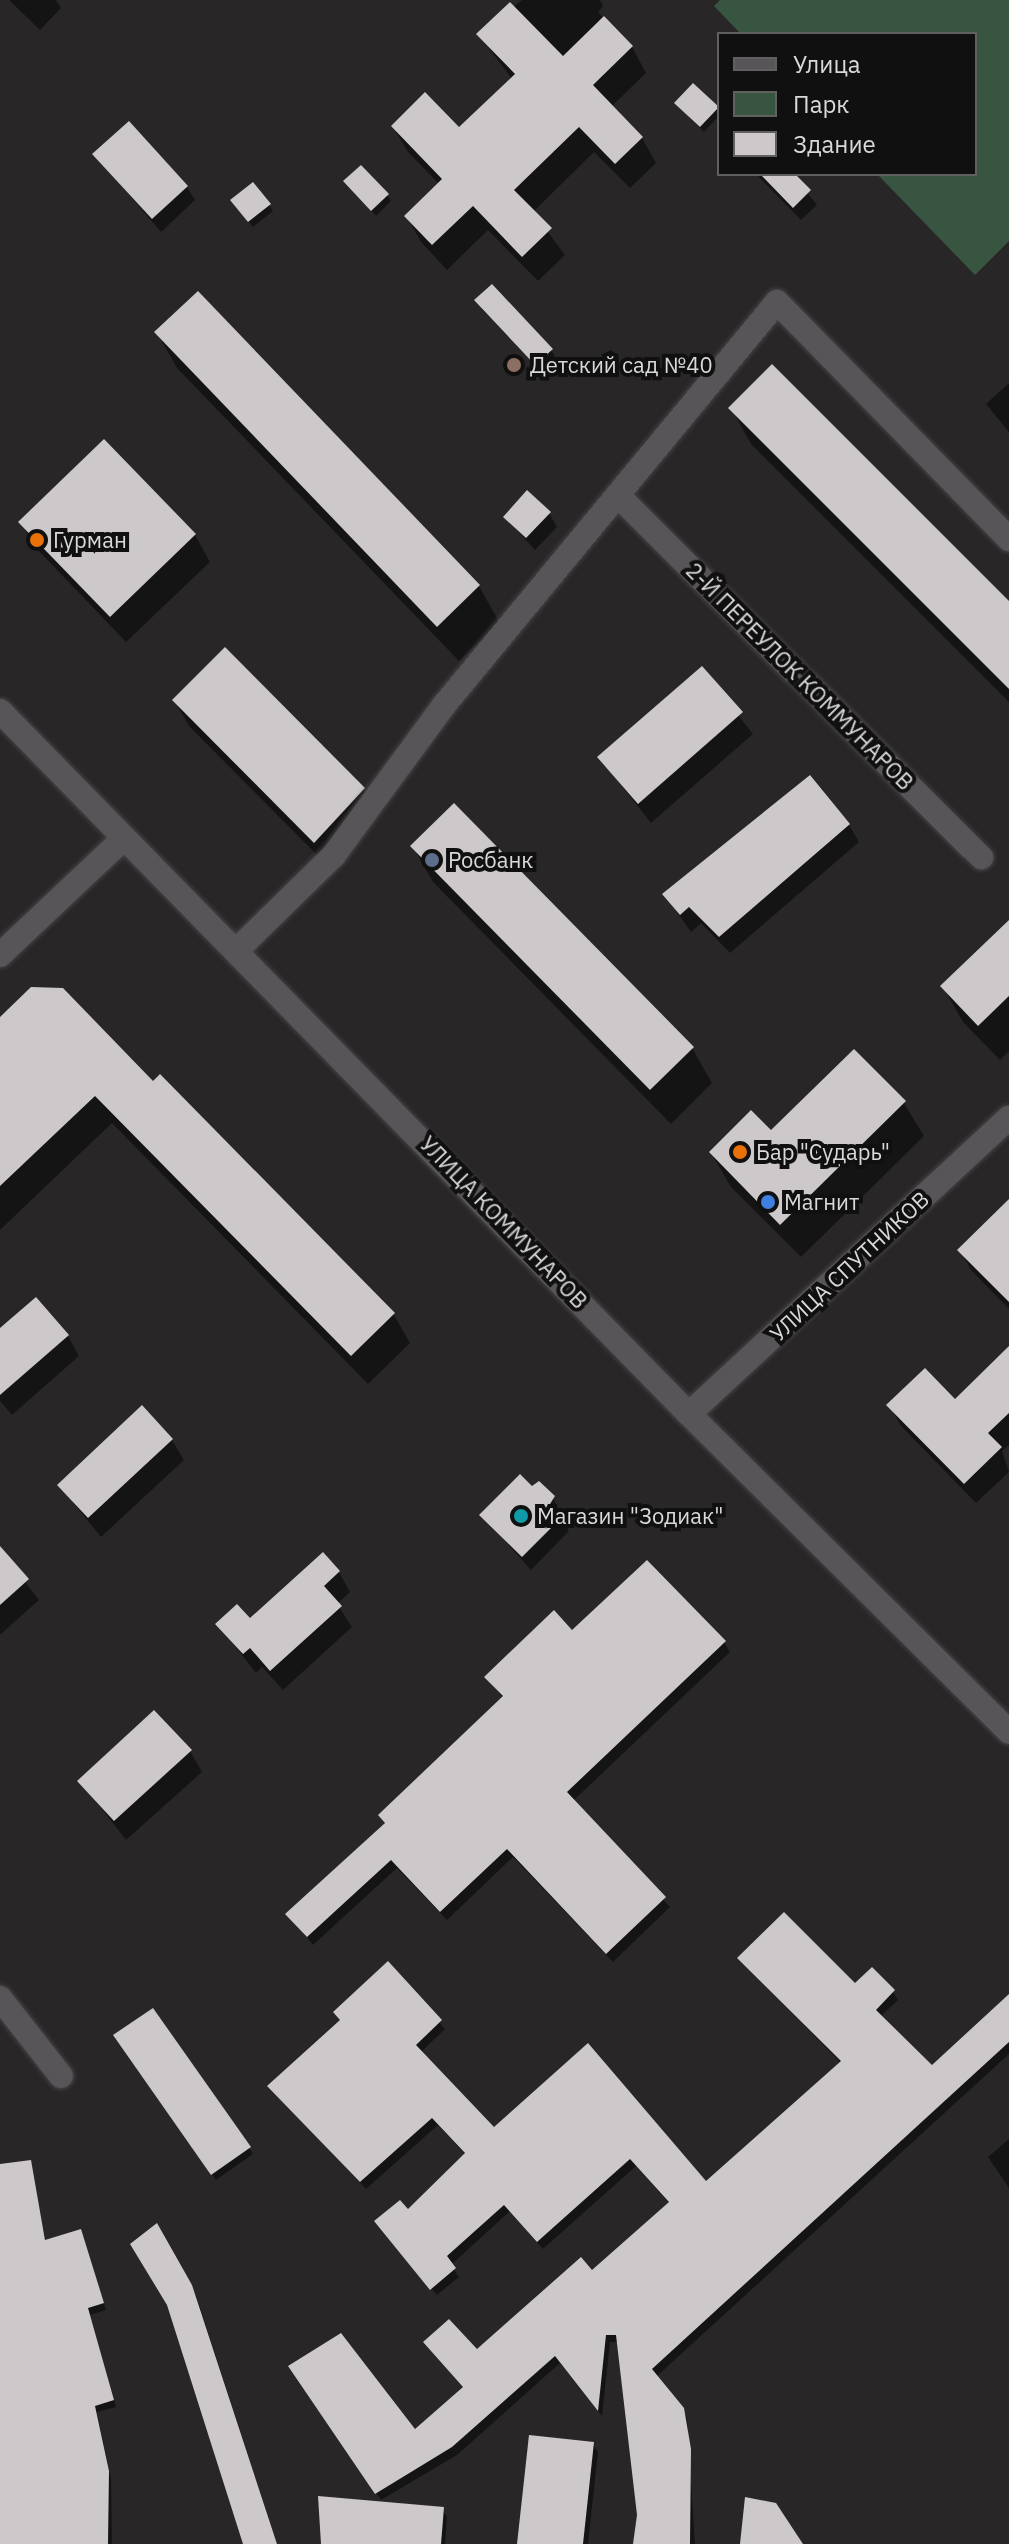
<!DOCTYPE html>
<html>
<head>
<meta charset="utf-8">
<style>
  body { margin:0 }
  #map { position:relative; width:1009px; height:2544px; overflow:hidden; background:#292628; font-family:"IBM Plex Sans",sans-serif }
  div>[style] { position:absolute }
  .green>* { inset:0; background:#385542 }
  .shadow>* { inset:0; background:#0007 }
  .building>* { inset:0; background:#cdc9ca }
  .roads { filter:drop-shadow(0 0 2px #454345) drop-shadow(0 0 2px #454345) }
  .street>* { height:24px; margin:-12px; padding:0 12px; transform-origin:12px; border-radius:12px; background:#585558 }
  .secondary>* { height:24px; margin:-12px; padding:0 12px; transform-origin:12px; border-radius:12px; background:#585558 }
  .dots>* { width:22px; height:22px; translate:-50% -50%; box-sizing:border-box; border:4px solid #111011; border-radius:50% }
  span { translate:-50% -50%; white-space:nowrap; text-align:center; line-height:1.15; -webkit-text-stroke:8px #111011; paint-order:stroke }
  .poi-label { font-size:22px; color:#dad8d9 }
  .left { translate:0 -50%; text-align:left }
  .street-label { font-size:22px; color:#dad8d9 }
  .legend { position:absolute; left:717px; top:32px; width:260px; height:144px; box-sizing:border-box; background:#111011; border:2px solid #616061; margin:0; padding:10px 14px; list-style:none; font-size:24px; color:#dad8d9 }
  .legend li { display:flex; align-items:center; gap:16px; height:40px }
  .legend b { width:40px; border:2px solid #616061 }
</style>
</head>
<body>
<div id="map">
  <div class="green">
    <i style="clip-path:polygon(720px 0,1009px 0,1009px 241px,975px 275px,877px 174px,975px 174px,975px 34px,741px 34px,714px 6px)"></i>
  </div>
  <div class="shadow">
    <i style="clip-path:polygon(9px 0,56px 0,61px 8px,40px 30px)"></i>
    <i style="clip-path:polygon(522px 0,600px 0,603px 6px,598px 12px,632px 47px,646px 73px,611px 107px,642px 138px,656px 163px,630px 188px,594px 152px,533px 212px,565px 255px,538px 281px,488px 230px,447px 270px,421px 242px,407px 217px,440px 185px,408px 152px,393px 127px,459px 130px,512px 79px,479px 35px)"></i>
    <i style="clip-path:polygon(676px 104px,718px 108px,719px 116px,704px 132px)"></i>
    <i style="clip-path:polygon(95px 155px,187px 187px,195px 200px,161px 232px)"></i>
    <i style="clip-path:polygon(756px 174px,792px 174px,817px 205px,801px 220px)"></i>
    <i style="clip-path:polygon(346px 182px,387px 195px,391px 201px,376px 216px)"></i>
    <i style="clip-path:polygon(269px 205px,273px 211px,253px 227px,236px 207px)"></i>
    <i style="clip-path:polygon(198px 293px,479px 586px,499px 622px,459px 661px,177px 368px,157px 333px)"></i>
    <i style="clip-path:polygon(480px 307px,551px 350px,555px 356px,540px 370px)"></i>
    <i style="clip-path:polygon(1009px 383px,1009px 432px,986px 404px)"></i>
    <i style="clip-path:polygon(731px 408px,1009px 604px,1009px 702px,751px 444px)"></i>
    <i style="clip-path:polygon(104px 442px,195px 535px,210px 562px,126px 642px,36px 548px,20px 522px)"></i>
    <i style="clip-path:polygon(549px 513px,557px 527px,535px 550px,505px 517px)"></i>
    <i style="clip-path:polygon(702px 669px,753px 734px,651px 823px,600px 758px)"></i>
    <i style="clip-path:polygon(174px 700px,363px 789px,378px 815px,330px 868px,189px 726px)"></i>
    <i style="clip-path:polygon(849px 825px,859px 842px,730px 953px,701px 923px,691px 932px,665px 895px)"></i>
    <i style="clip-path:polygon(413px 847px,692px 1048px,712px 1083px,671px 1124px,433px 882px)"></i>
    <i style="clip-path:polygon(1009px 923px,1009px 1051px,1000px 1060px,963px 1022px,943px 987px)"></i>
    <i style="clip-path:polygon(0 1019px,153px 1084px,160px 1077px,394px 1315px,410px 1343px,368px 1384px,112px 1123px,0 1230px)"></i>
    <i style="clip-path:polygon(904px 1103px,924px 1136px,801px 1257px,731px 1187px,711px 1153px,771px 1132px)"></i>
    <i style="clip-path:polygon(1009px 1202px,1009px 1309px,971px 1270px,960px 1250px)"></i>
    <i style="clip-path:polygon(0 1331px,68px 1336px,79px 1356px,12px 1415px,0 1401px)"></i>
    <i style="clip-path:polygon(1009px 1349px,1009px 1445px,1002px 1451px,1009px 1472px,976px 1503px,901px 1426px,889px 1405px,955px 1402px)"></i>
    <i style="clip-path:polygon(172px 1440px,184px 1460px,101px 1537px,59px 1485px)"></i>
    <i style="clip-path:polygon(531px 1488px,553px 1498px,569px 1531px,531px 1570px,482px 1515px)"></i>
    <i style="clip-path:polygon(0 1549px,39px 1600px,0 1635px)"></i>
    <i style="clip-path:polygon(339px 1572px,350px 1592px,337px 1604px,352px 1627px,283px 1690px,262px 1667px,256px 1673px,218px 1624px,250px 1621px)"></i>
    <i style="clip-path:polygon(572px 1633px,724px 1642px,730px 1652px,573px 1801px,670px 1907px,613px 1962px,513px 1857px,447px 1920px,397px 1868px,313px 1945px,288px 1914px,385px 1824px,380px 1816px,503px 1698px,486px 1677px)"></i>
    <i style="clip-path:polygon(190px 1751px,202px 1772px,126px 1840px,80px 1781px)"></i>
    <i style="clip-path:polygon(740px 1959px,893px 1992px,898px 2000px,880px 2017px,932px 2068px,1009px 1996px,1009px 2054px,656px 2377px,687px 2418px,695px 2544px,635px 2544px,639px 2515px,619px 2342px,610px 2342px,602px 2416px,560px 2363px,457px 2455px,381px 2500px,295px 2375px,415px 2432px,464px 2388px,430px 2350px,476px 2352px,592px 2273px,670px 2204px,636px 2166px,543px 2249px,510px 2211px,451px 2265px,459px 2277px,437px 2295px,381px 2228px,407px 2212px,466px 2155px,438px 2125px,366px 2189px,270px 2087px,341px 2022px,387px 1964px,445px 2029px,420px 2053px,494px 2130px,588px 2046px,706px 2184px,841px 2063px)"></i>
    <i style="clip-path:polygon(120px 2042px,249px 2148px,253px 2154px,216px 2180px)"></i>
    <i style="clip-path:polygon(1009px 2139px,1009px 2188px,988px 2157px)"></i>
    <i style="clip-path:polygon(30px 2162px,46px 2242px,83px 2238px,106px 2310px,90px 2315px,116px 2407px,97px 2412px,111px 2479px,112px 2544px,0 2544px,0 2166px)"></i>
    <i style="clip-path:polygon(156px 2226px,196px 2295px,277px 2544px,245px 2544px)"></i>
    <i style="clip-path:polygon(593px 2444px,598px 2452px,588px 2544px,519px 2544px)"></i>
    <i style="clip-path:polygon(442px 2509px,447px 2517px,445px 2544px,323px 2544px)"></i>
  </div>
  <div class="building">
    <i style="clip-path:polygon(510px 2px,563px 56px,604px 16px,633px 46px,593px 85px,643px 137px,615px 164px,579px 127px,514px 190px,552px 228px,522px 257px,473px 206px,432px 245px,404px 216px,442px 179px,391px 126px,425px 92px,459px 127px,515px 74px,476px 34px)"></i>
    <i style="clip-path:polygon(693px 83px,719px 107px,700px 127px,674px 103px)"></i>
    <i style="clip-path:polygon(129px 121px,188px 186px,152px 219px,92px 154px)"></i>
    <i style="clip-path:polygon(361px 165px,389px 194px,371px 211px,343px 181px)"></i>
    <i style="clip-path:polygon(760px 174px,795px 174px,811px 190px,793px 208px)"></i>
    <i style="clip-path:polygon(253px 182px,271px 204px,248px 222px,230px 200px)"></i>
    <i style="clip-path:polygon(492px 284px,553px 349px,535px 365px,474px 300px)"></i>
    <i style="clip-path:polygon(198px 291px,480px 585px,437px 627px,154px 332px)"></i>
    <i style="clip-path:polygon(772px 364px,1009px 601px,1009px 689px,728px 408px)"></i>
    <i style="clip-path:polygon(104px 439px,196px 534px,110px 617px,18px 522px)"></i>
    <i style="clip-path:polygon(527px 490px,551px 512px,526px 538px,503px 517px)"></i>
    <i style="clip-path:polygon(225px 647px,365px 788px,314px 843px,172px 700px)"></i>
    <i style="clip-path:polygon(702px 666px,743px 712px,638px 804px,597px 757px)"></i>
    <i style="clip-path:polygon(810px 775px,850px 824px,719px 937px,689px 907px,680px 915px,662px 894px)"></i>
    <i style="clip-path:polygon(454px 803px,694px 1047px,650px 1090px,410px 846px)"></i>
    <i style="clip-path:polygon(1009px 920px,1009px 996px,978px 1026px,940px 986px)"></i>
    <i style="clip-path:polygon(31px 987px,63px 988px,153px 1081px,160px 1074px,395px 1313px,351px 1356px,95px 1096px,0 1186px,0 1017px)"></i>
    <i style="clip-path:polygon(854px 1049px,906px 1101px,780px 1225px,709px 1152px,751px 1110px,771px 1130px)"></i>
    <i style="clip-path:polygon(1009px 1199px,1009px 1302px,957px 1250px)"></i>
    <i style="clip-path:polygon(36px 1297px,69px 1335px,0 1395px,0 1328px)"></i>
    <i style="clip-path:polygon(1009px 1346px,1009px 1413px,988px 1433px,1002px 1447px,964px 1484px,886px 1405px,925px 1368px,955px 1399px)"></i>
    <i style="clip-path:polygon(142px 1405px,173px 1439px,88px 1518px,57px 1485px)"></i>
    <i style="clip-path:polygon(520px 1474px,532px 1486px,539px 1481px,555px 1496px,550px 1504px,563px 1516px,522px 1557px,479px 1515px)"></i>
    <i style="clip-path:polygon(0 1546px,29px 1579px,0 1605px)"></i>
    <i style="clip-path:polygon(323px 1552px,340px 1571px,324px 1586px,342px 1606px,270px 1671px,250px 1648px,243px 1654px,215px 1624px,237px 1604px,250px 1618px)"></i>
    <i style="clip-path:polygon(647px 1560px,726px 1641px,567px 1792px,666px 1897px,606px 1954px,507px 1849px,440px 1912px,391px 1860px,307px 1937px,285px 1914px,385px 1823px,378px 1815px,503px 1696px,484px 1677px,554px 1610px,572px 1630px)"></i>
    <i style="clip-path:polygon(154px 1710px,192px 1750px,114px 1821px,77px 1781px)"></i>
    <i style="clip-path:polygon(784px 1912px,855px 1983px,872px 1967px,895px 1990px,876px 2010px,932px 2065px,1009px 1994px,1009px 2042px,652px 2369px,684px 2408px,691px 2449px,690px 2544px,633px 2544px,637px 2515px,616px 2335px,606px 2335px,598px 2411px,555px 2356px,452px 2447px,375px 2494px,288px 2366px,341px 2333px,415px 2429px,463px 2387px,423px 2342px,449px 2319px,477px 2349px,581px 2257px,592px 2270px,669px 2202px,630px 2159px,537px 2242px,504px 2205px,447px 2256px,456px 2268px,430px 2290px,374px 2221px,400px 2200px,408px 2209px,465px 2153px,432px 2118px,360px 2182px,267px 2086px,340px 2020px,333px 2012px,388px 1961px,442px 2020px,416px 2045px,494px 2127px,588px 2043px,706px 2181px,841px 2061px,737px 1958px)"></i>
    <i style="clip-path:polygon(153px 2008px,251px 2147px,211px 2175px,113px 2035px)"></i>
    <i style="clip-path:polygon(31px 2160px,45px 2240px,81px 2229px,104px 2303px,88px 2308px,114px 2400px,95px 2406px,109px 2471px,108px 2544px,0 2544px,0 2164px)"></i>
    <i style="clip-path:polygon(157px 2223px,192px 2285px,277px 2544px,243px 2544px,167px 2305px,130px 2244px)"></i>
    <i style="clip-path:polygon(529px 2435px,594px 2442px,583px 2544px,517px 2544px)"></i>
    <i style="clip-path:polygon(318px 2496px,444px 2507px,441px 2544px,321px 2544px)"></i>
    <i style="clip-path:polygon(745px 2497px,776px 2503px,803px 2544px,740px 2544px)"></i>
  </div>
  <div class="roads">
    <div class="street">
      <i style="left:619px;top:497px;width:511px;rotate:44.84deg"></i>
      <i style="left:238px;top:949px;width:134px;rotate:-44.4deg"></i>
      <i style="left:334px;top:855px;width:187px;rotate:-53.7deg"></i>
      <i style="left:445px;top:704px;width:521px;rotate:-50.45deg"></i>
      <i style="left:777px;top:302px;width:332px;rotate:45.6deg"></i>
      <i style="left:0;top:1998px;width:99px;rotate:52deg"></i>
    </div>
    <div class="secondary">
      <i style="left:0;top:711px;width:984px;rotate:45.58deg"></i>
      <i style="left:689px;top:1414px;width:451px;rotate:44.8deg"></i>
      <i style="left:0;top:955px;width:169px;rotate:-43.3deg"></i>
      <i style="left:689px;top:1414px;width:436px;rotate:-42.8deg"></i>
    </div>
  </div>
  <div class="dots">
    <i style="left:514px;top:365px;background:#8d6e63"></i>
    <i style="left:37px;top:540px;background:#e8710a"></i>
    <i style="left:432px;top:860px;background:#5c6f8a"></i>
    <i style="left:740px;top:1152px;background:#e8710a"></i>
    <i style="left:768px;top:1202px;background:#3f7fe0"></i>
    <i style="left:521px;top:1516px;background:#0f9aa8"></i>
  </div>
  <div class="poi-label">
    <span class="left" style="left:530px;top:365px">Детский сад №40</span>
    <span class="left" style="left:53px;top:540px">Гурман</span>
    <span class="left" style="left:448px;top:860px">Росбанк</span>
    <span class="left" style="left:756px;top:1152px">Бар "Сударь"</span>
    <span class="left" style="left:784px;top:1202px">Магнит</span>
    <span class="left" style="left:537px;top:1516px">Магазин "Зодиак"</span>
  </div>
  <div class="street-label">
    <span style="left:800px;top:676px;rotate:45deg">2-Й ПЕРЕУЛОК КОММУНАРОВ</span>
    <span style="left:504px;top:1222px;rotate:46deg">УЛИЦА КОММУНАРОВ</span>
    <span style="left:849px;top:1266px;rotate:-43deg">УЛИЦА СПУТНИКОВ</span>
  </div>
  <ul class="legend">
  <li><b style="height:10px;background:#585558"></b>Улица</li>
  <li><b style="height:22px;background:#385542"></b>Парк</li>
  <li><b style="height:22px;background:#cdc9ca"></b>Здание</li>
  </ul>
</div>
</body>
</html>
